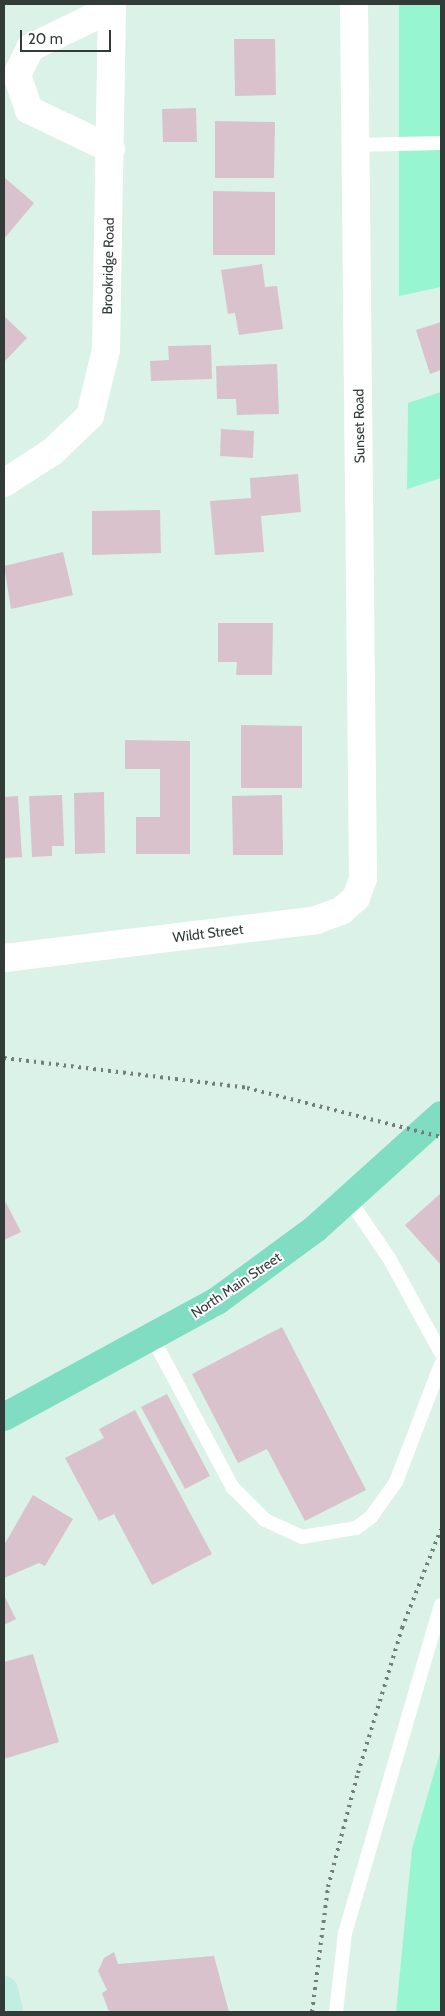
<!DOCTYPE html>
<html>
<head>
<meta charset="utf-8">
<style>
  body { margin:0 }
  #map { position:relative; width:445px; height:2016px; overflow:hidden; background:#dbf2e8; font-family:Cabin,sans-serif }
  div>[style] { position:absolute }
  .green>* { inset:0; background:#98f5d2 }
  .building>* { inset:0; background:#d9c2cc }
  .lane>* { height:14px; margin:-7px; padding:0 7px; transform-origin:7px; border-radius:7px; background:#fff }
  .street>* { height:28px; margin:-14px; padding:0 14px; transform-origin:14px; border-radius:14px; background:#fff }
  .secondary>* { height:28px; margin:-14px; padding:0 14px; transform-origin:14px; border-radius:14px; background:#c0eee1 }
  .primary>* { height:28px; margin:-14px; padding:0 14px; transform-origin:14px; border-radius:14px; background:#81ddc2 }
  .rail>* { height:4px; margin-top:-2px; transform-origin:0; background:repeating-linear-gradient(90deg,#717f79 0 2.5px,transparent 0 7.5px) }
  span { translate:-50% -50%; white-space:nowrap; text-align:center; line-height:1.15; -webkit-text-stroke:4px #fff; paint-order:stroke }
  .street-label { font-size:14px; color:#323b37 }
  .frame { position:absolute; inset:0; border:5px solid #323b37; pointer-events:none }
  .scale { position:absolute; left:20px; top:30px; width:91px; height:22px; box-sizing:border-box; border:2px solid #323b37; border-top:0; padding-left:6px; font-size:15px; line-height:18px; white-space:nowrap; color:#323b37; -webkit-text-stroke:4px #fff; paint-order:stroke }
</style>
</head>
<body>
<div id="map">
  <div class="green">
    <i style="clip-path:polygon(399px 4px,441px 4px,441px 287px,399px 296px)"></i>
    <i style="clip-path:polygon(441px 392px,441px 478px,407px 489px,408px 403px)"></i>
    <i style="clip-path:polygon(441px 1749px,441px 2012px,396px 2012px,412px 1849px)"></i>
  </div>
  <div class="building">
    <i style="clip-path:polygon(234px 39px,275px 39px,276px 95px,235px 96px)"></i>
    <i style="clip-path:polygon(196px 108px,197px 142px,163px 142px,162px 109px)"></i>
    <i style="clip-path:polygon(215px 121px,275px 122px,274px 178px,215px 178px)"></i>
    <i style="clip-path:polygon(5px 178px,34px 203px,4px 239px,4px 179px)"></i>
    <i style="clip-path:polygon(213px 191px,275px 192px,275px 255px,213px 255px)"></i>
    <i style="clip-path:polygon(262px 264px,265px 287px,277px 286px,283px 329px,239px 335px,235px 313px,228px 314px,221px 270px)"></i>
    <i style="clip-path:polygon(4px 316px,27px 338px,4px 362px)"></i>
    <i style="clip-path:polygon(441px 322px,441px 370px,430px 374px,416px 330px)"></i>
    <i style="clip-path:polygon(211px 345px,212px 379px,151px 381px,150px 361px,169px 360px,168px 346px)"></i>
    <i style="clip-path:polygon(277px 364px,279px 414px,237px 415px,236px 399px,217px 399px,216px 366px)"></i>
    <i style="clip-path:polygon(221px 429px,254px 431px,253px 458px,220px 456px)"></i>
    <i style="clip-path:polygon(298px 474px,301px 512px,261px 516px,264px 552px,215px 555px,210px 501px,251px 498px,250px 478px)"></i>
    <i style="clip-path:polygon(160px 510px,161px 553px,92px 555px,92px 511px)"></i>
    <i style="clip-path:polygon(63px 552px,73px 595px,11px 609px,4px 566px)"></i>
    <i style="clip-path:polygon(218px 623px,273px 623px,272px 675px,236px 675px,237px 662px,218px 662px)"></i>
    <i style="clip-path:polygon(241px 725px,302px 726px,302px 788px,241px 788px)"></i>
    <i style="clip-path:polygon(125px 740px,190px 741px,190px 854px,136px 854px,136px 817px,160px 817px,160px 769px,125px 769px)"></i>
    <i style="clip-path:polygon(104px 792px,105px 853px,75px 854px,74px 793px)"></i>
    <i style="clip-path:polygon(62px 795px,64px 846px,52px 846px,52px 856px,32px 857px,29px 796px)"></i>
    <i style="clip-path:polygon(282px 795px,283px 855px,233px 855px,232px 796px)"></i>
    <i style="clip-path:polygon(18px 796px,22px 857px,4px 858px,4px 797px)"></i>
    <i style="clip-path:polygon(441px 1193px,441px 1265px,405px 1225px)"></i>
    <i style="clip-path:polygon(4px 1199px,21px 1232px,4px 1240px)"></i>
    <i style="clip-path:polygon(282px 1327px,366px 1490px,305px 1521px,267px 1449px,238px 1463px,192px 1374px)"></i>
    <i style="clip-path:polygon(167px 1394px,210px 1476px,185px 1489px,141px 1407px)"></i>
    <i style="clip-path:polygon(135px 1410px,212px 1554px,152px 1585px,114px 1514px,99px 1521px,65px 1458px,104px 1438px,99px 1429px)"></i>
    <i style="clip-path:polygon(33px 1495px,73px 1519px,45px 1566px,39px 1563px,4px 1578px,4px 1545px)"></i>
    <i style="clip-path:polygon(4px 1595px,16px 1619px,4px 1625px)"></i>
    <i style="clip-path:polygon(33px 1654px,59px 1742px,4px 1759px,4px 1662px)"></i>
    <i style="clip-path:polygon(114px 1952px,118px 1964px,214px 1956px,229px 2012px,109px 2012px,102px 1993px,107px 1990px,98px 1971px,104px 1958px)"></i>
  </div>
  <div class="lane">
    <i style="left:356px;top:145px;width:85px;rotate:-1.3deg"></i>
    <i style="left:348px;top:1198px;width:73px;rotate:55.7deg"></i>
    <i style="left:389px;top:1258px;width:108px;rotate:61.3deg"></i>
    <i style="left:152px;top:1337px;width:171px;rotate:61.8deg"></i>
    <i style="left:233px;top:1488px;width:45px;rotate:45deg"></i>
    <i style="left:265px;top:1520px;width:41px;rotate:24.7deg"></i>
    <i style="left:302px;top:1537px;width:55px;rotate:-9.5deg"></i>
    <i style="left:356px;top:1528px;width:19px;rotate:-36deg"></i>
    <i style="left:371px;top:1517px;width:43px;rotate:-54.5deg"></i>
    <i style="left:396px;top:1482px;width:126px;rotate:-69.1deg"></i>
    <i style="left:336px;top:2012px;width:80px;rotate:-83.5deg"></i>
    <i style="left:345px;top:1933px;width:342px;rotate:-73.7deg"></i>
  </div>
  <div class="street">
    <i style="left:111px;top:149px;width:91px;rotate:-154.6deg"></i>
    <i style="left:29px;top:110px;width:37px;rotate:-109deg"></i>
    <i style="left:17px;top:75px;width:30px;rotate:-64deg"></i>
    <i style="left:30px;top:48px;width:91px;rotate:-26deg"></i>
    <i style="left:4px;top:483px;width:57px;rotate:-32.9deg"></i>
    <i style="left:52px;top:452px;width:52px;rotate:-43.5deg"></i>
    <i style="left:90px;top:416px;width:68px;rotate:-76.4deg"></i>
    <i style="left:106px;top:350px;width:346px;rotate:-89deg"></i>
    <i style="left:4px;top:958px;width:314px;rotate:-6.9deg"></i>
    <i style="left:316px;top:920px;width:27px;rotate:-20deg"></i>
    <i style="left:341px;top:911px;width:20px;rotate:-41deg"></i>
    <i style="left:356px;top:898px;width:20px;rotate:-70deg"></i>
    <i style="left:363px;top:879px;width:875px;rotate:-90.59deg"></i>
  </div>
  <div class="secondary">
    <i style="left:4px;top:1990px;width:23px;rotate:77deg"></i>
  </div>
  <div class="primary">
    <i style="left:4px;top:1417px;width:243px;rotate:-28.6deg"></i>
    <i style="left:217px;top:1301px;width:122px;rotate:-36.3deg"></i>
    <i style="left:315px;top:1229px;width:170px;rotate:-42.1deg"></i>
  </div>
  <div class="rail">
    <i style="left:4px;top:1058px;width:245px;rotate:7deg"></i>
    <i style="left:247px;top:1088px;width:200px;rotate:14.2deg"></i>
    <i style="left:312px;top:2012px;width:126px;rotate:-82.7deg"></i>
    <i style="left:328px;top:1887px;width:118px;rotate:-75.3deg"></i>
    <i style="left:358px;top:1773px;width:152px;rotate:-73.1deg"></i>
    <i style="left:402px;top:1628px;width:106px;rotate:-68.5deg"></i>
  </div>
  <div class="street-label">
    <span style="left:108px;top:266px;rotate:-89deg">Brookridge Road</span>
    <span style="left:359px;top:426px;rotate:-91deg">Sunset Road</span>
    <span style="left:208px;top:933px;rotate:-7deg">Wildt Street</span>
    <span style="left:236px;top:1285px;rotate:-34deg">North Main Street</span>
  </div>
  <div class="frame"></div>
  <div class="scale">20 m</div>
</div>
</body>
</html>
